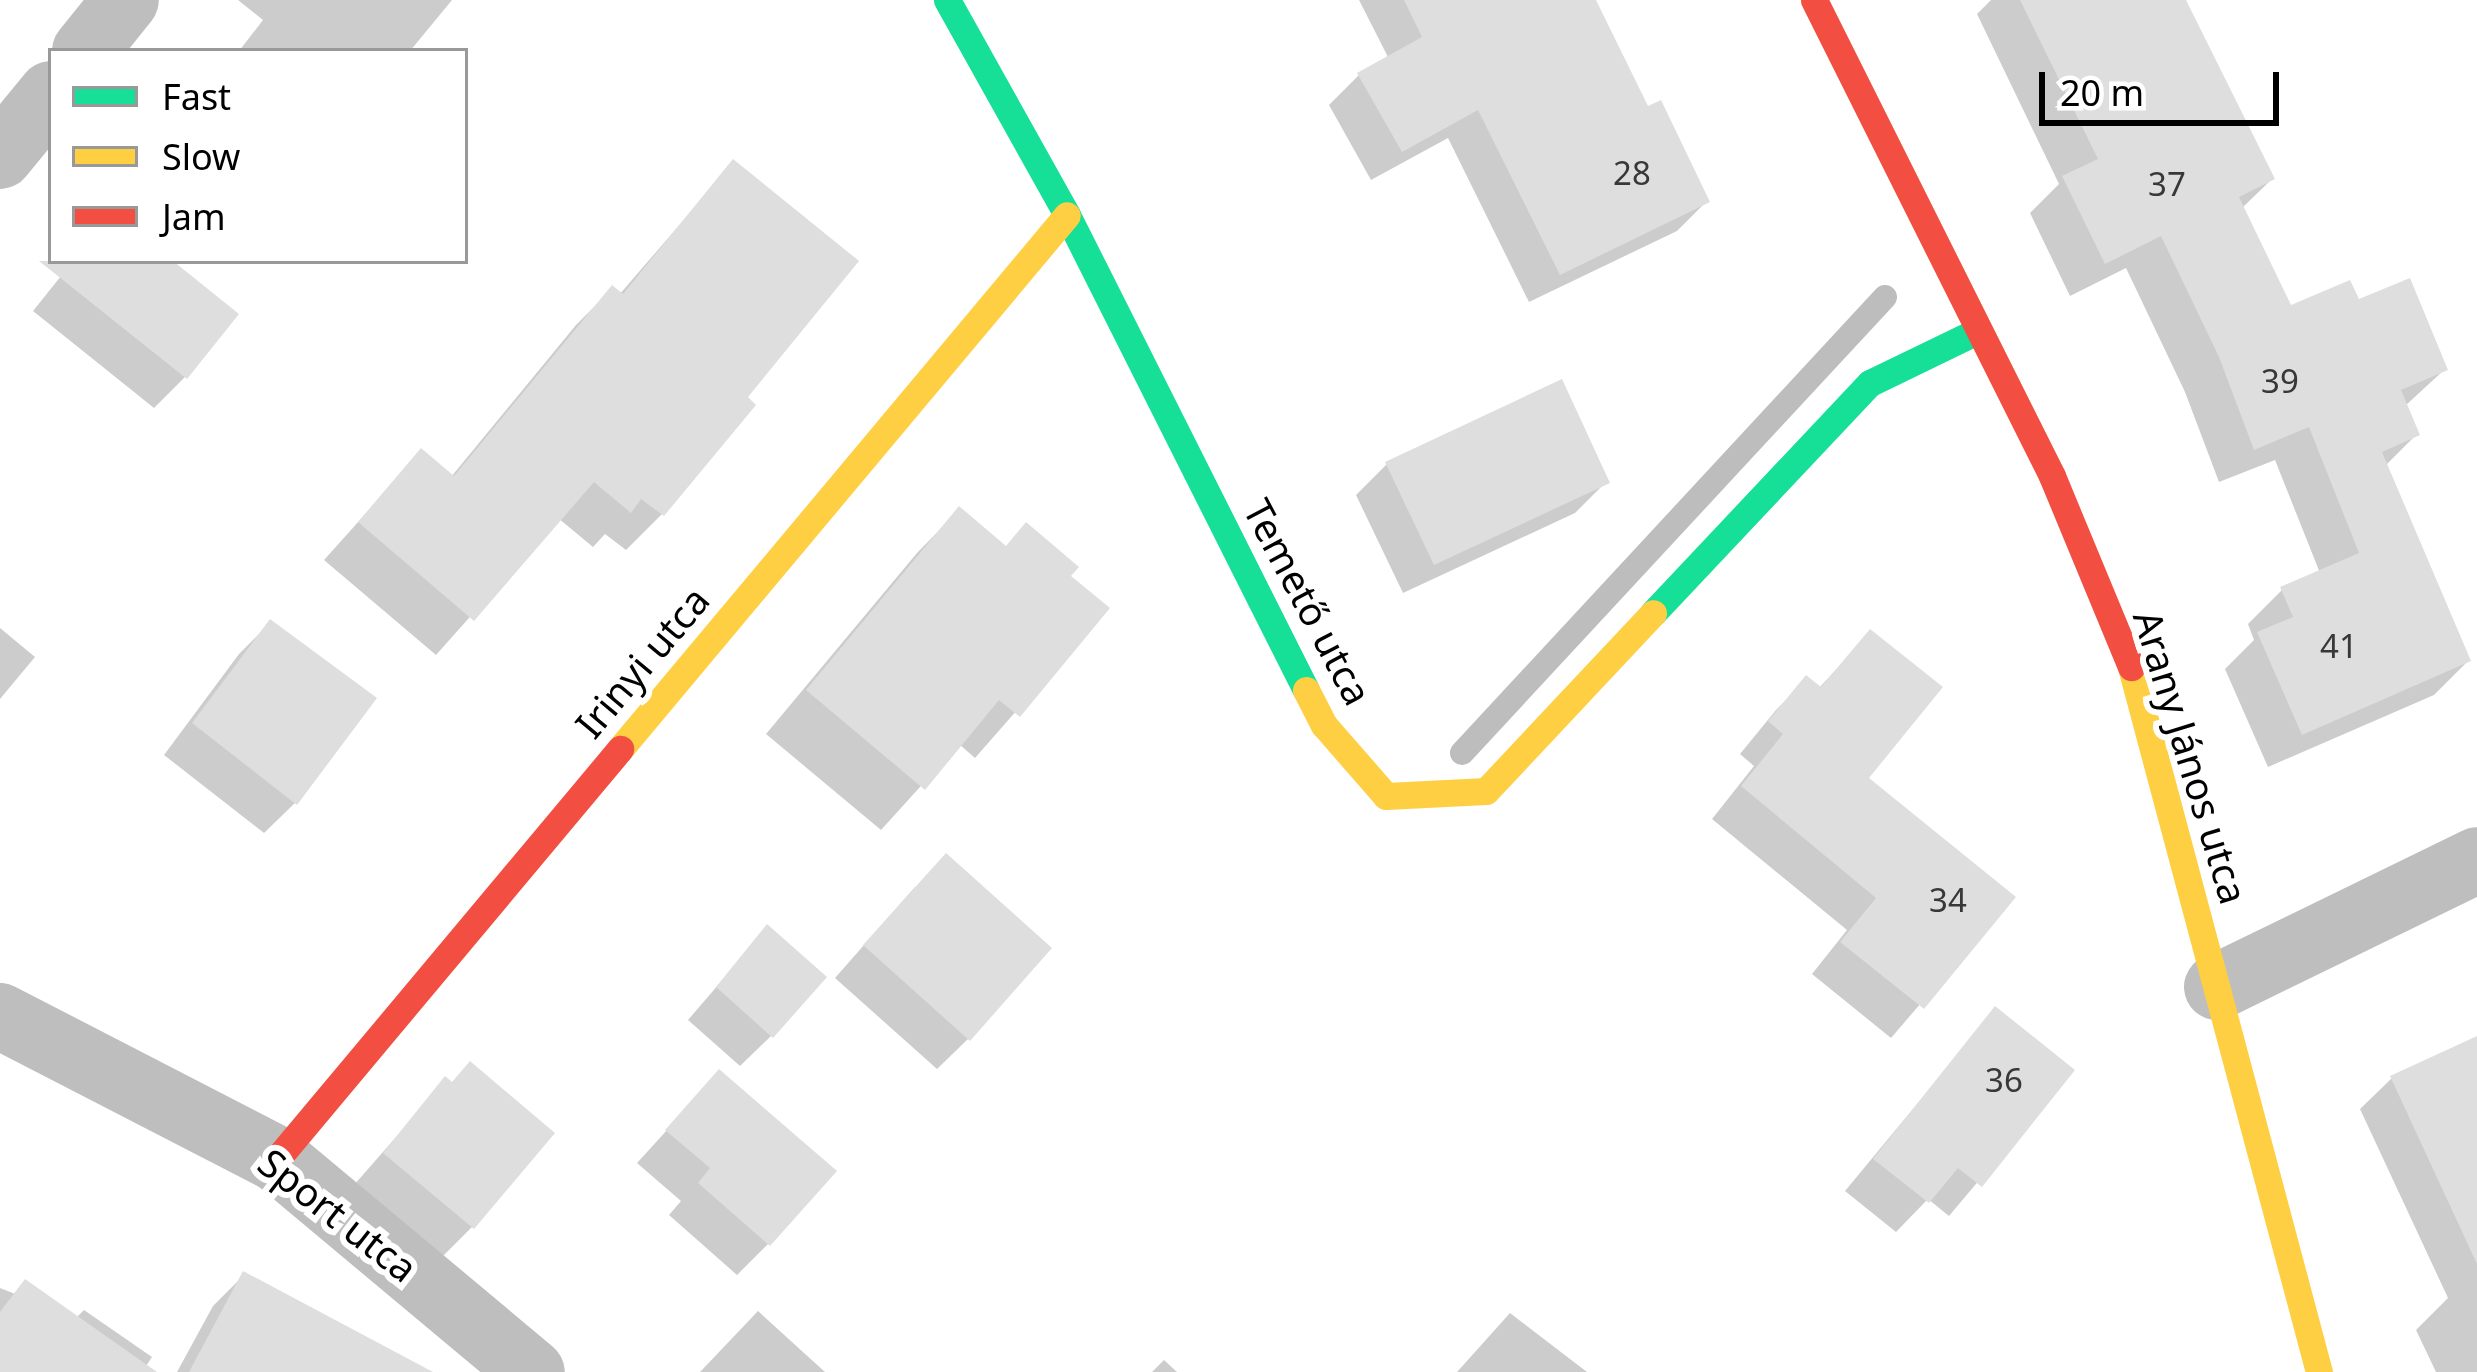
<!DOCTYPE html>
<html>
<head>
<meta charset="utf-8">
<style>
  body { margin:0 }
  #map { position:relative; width:2477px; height:1372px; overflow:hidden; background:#fff; font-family:"Noto Sans",sans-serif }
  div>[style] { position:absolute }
  .shadow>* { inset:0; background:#0003 }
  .stream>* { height:24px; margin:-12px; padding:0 12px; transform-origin:12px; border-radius:12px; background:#bdbdbd }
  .building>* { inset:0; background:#dedede }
  .street>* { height:66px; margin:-33px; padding:0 33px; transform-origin:33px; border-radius:33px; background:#bebebe }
  .fast>* { height:27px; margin:-13.5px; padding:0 13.5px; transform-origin:13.5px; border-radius:13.5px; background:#16e098 }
  .slow>* { height:27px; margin:-13.5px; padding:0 13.5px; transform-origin:13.5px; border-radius:13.5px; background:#ffcf43 }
  .jam>* { height:27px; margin:-13.5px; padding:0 13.5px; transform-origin:13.5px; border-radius:13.5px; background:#f24e42 }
  span { translate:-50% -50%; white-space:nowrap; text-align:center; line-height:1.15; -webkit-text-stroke:12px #fff; paint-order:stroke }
  .number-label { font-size:33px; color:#383838 }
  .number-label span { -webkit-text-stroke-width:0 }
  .street-label { font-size:39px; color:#000 }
  .legend { position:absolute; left:48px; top:48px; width:420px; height:216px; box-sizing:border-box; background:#fff; border:3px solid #999; margin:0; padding:15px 21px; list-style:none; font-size:36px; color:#000 }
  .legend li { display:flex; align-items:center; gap:24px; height:60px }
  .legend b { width:60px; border:3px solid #999 }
  .scale { position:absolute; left:2039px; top:72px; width:240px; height:54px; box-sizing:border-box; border:6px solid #000; border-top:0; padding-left:15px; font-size:36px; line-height:42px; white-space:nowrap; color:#000; -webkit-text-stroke:9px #fff; paint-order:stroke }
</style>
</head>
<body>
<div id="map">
  <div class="shadow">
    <i style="clip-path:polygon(238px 0,452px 0,410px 51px,239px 51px,263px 20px)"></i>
    <i style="clip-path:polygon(1359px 0,1592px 0,1647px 110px,1707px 201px,1677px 231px,1529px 302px,1448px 138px,1371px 180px,1329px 105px,1359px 75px,1389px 59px)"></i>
    <i style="clip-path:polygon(1991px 0,2185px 0,2272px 179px,2241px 209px,2289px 309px,2358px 302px,2444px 370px,2405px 406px,2416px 435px,2385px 466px,2468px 661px,2434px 695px,2268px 767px,2225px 669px,2254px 640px,2248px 624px,2282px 590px,2320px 573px,2275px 460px,2219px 482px,2185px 392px,2126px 268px,2070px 296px,2030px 213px,2059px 184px,1977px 14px)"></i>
    <i style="clip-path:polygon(733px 163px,662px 514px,626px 550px,605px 534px,593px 547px,558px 518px,436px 655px,324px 560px,421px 452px,451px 477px,576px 325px,612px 289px,619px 295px)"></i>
    <i style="clip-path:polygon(73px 261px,168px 261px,185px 377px,154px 408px,33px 311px)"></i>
    <i style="clip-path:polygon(1387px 464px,1606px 482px,1575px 513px,1403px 593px,1356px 495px)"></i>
    <i style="clip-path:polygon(959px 510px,1004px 548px,1067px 576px,1106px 609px,975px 758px,959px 744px,881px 830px,766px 734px,917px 553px)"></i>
    <i style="clip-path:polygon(270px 623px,295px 803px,264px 833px,164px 755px,239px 654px)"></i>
    <i style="clip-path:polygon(0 628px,35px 657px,0 699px)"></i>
    <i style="clip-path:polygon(1870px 633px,1865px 778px,2012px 897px,1891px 1038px,1812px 974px,1847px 930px,1712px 819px,1754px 766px,1740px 754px,1776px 710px,1807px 679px,1819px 688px)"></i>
    <i style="clip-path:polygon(915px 887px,968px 1039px,937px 1069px,835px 978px)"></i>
    <i style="clip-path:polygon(767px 928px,771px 1036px,740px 1066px,688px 1020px)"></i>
    <i style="clip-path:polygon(1995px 1010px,2071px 1071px,1949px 1216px,1928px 1199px,1896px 1232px,1845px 1191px)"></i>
    <i style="clip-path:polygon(2477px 1039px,2477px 1372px,2436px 1372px,2416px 1330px,2448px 1298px,2360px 1109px,2391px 1079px)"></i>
    <i style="clip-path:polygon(719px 1073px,768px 1244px,737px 1275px,669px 1215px,681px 1201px,637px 1163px)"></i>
    <i style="clip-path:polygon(446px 1080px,472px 1227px,441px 1258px,354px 1185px)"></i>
    <i style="clip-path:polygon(244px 1275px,359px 1372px,177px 1372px,213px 1306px)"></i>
    <i style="clip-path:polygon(0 1288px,76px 1318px,84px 1310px,152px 1357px,142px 1372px,0 1372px)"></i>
    <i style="clip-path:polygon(758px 1311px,825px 1372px,700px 1372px)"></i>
    <i style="clip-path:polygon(1510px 1313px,1587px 1372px,1457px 1372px)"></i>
    <i style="clip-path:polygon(1164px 1360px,1177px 1372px,1152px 1372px)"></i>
  </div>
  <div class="stream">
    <i style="left:1462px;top:753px;width:622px;rotate:-47.15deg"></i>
  </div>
  <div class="building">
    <i style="clip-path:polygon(1404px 0,1596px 0,1648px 106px,1661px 100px,1710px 202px,1560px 275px,1478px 110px,1402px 152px,1357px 73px,1422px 37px)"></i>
    <i style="clip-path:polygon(2020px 0,2186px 0,2275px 179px,2239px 197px,2291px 305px,2350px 280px,2359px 299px,2410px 278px,2448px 370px,2401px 390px,2420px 435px,2382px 452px,2471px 661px,2302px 735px,2257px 632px,2293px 617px,2280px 587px,2359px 553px,2309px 427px,2254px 450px,2219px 357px,2161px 236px,2105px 264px,2062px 176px,2098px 159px)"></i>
    <i style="clip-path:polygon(733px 159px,859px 261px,748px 397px,756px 405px,664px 516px,641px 499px,631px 513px,594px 482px,474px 621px,358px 522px,421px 448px,454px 476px,612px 285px,623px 294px)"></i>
    <i style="clip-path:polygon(39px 261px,173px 261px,239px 314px,187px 379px)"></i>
    <i style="clip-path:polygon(1562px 379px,1610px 483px,1434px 565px,1385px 462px)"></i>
    <i style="clip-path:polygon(959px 506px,1006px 546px,1026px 522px,1079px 567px,1071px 576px,1110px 608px,1020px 717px,999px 700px,925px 790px,806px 690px)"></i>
    <i style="clip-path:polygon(270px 619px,377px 698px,297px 805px,192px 723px)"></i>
    <i style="clip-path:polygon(1870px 629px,1943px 687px,1869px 778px,2016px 897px,1924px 1009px,1840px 942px,1876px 898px,1741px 786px,1783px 734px,1768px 721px,1806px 675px,1821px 687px)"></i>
    <i style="clip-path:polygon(946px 853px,1052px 948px,970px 1041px,863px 945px)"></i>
    <i style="clip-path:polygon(767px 924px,827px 977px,773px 1038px,716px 987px)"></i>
    <i style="clip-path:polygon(1995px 1006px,2075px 1070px,1982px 1187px,1958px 1168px,1929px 1203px,1873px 1159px)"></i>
    <i style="clip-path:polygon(2477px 1036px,2477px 1264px,2390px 1076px)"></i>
    <i style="clip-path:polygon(470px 1061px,555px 1133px,474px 1229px,383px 1153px,445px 1076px,452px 1082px)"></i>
    <i style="clip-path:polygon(719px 1069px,837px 1171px,770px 1246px,698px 1183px,710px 1168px,665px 1130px)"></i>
    <i style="clip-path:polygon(243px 1271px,433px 1372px,189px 1372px)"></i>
    <i style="clip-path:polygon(25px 1279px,157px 1372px,0 1372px,0 1312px)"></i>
  </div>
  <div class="street">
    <i style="left:85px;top:51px;width:65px;rotate:-51.2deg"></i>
    <i style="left:0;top:156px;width:80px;rotate:-50.6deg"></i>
    <i style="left:2217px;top:987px;width:289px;rotate:-26deg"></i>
    <i style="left:0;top:1016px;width:312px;rotate:27.3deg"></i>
    <i style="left:277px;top:1159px;width:332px;rotate:39.9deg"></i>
  </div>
  <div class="fast">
    <i style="left:947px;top:0;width:246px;rotate:60.8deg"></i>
    <i style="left:1067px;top:215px;width:532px;rotate:63.29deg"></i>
    <i style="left:1653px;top:613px;width:316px;rotate:-46.7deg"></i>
    <i style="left:1870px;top:383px;width:119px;rotate:-25.9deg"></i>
  </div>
  <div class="slow">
    <i style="left:2131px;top:667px;width:730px;rotate:75.07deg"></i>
    <i style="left:1306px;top:690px;width:39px;rotate:63deg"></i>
    <i style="left:1324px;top:725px;width:94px;rotate:48.9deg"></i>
    <i style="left:1386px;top:796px;width:100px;rotate:-2.9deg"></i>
    <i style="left:1486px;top:791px;width:244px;rotate:-46.8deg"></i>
    <i style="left:620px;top:749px;width:696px;rotate:-50.07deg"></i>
  </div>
  <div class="jam">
    <i style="left:1814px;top:0;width:532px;rotate:63.43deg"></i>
    <i style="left:2052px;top:476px;width:207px;rotate:67.5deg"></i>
    <i style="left:277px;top:1159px;width:535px;rotate:-50.08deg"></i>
  </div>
  <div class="number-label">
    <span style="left:1632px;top:173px">28</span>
    <span style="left:2167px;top:184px">37</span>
    <span style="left:2280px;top:381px">39</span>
    <span style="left:2339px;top:646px">41</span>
    <span style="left:1948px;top:900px">34</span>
    <span style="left:2004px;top:1080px">36</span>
  </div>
  <div class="street-label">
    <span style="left:1308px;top:602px;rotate:62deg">Temető utca</span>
    <span style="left:642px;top:662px;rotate:-50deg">Irinyi utca</span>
    <span style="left:2191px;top:757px;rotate:73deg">Arany János utca</span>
    <span style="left:338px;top:1215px;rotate:38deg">Sport utca</span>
  </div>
  <ul class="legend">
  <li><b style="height:15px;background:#16e098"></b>Fast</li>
  <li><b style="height:15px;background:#ffcf43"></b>Slow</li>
  <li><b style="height:15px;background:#f24e42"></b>Jam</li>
  </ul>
  <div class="scale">20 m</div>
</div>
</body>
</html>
